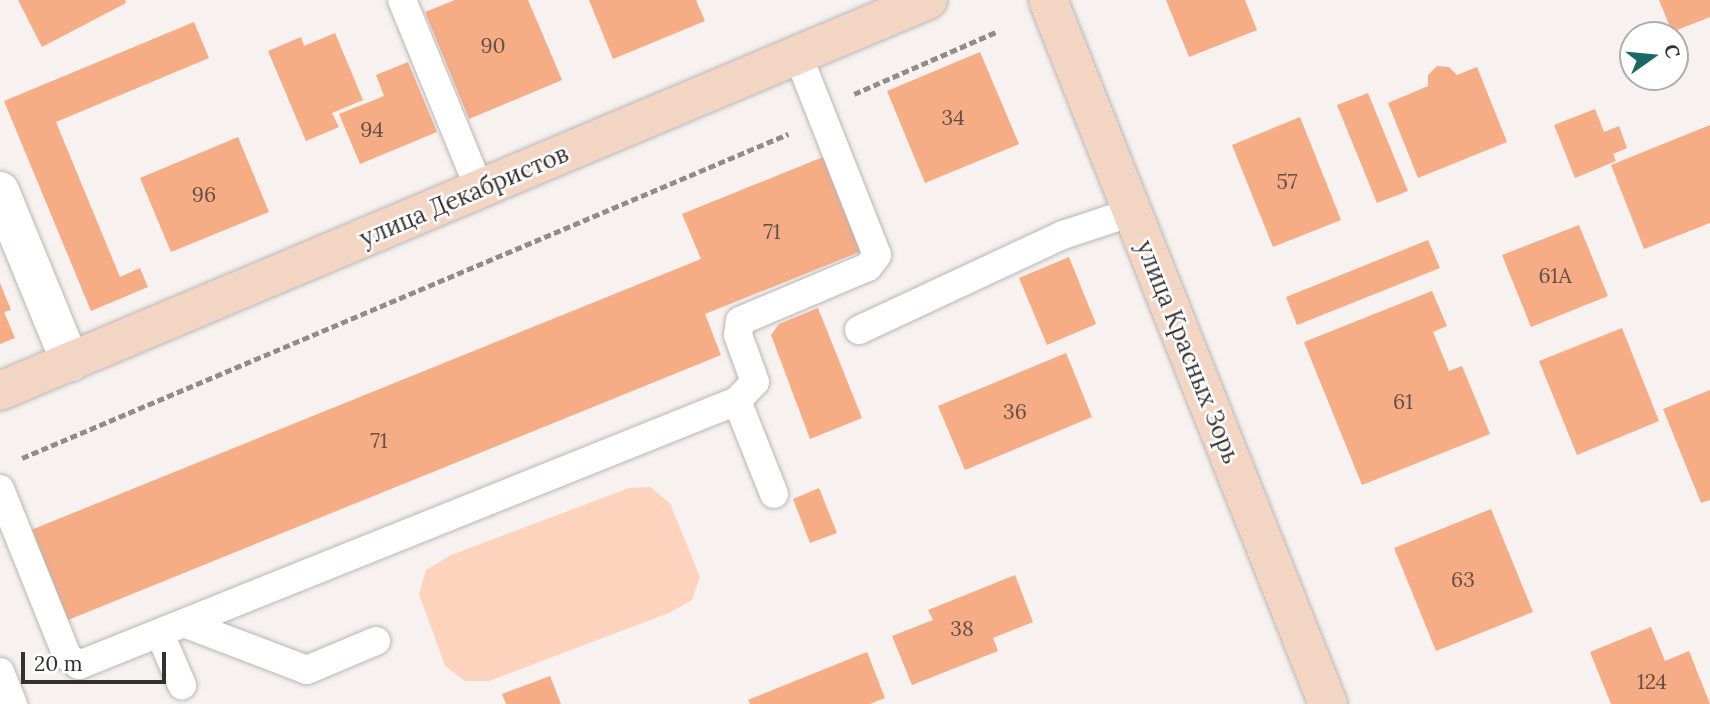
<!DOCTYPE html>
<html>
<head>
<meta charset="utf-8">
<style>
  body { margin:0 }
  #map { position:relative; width:1710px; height:704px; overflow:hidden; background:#f7f2f0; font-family:Lora,serif }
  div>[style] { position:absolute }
  .green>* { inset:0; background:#fed3be }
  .building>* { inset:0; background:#f6ac85 }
  .path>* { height:4.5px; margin-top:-2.25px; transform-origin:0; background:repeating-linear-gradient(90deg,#8f8c8b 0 7px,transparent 0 10.5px) }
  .roads { filter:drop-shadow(0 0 2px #bab6b4) drop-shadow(0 0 2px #bab6b4) }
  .lane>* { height:28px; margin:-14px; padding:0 14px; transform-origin:14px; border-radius:14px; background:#fff }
  .street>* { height:38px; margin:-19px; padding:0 19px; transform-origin:19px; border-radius:19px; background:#fff }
  .secondary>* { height:38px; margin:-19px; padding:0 19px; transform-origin:19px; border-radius:19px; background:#f3d5c4 }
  span { translate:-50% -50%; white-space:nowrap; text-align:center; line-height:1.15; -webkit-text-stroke:5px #fff; paint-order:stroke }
  .number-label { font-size:21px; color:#645046 }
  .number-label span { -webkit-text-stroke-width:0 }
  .street-label { font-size:24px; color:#343231 }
  .north { position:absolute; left:1619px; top:21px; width:70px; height:70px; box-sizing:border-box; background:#fff; border:2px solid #aeadad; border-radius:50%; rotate:75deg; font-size:19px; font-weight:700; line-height:28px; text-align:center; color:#343231 }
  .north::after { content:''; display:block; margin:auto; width:24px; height:32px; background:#1a686a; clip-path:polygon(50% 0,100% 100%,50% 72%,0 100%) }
  .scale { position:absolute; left:21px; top:652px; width:145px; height:32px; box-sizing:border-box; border:4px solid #343231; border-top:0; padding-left:9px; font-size:21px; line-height:24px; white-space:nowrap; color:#343231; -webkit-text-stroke:5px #fff; paint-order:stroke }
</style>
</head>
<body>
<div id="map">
  <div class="green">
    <i style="clip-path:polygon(650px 487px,670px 503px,700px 577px,692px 600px,669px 613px,489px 681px,465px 681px,445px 666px,419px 594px,426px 570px,451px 555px,629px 488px)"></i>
  </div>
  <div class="building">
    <i style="clip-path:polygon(18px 0,125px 0,126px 3px,42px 47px)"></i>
    <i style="clip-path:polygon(455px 0,528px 0,562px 80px,469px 119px,425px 12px)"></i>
    <i style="clip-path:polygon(589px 0,696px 0,705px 21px,613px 59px)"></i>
    <i style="clip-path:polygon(1166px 0,1245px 0,1257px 30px,1189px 57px)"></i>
    <i style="clip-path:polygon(1659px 0,1710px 0,1710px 17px,1672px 32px)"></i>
    <i style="clip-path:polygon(194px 22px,209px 58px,56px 122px,120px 277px,140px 268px,148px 287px,91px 311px,4px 101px)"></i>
    <i style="clip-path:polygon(335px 33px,363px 100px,332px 113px,339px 127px,306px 141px,268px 51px,301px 37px,304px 46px)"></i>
    <i style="clip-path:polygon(980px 52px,1019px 144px,925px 183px,887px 91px)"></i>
    <i style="clip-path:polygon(408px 62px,437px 132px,360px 164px,339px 114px,384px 96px,376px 75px)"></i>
    <i style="clip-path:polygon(1437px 66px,1449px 67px,1457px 75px,1477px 67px,1507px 142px,1418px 178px,1388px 103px,1428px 86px,1428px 75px)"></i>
    <i style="clip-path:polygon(1368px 93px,1408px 191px,1377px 203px,1337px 105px)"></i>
    <i style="clip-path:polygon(1595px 109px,1604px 132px,1619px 126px,1627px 148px,1613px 154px,1616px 161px,1575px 178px,1554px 125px)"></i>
    <i style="clip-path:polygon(1300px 117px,1341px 220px,1273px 247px,1232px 145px)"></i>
    <i style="clip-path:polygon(1710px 125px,1710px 223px,1644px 249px,1611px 165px)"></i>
    <i style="clip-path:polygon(238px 137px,269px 212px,171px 252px,140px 178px)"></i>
    <i style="clip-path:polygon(823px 157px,862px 251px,705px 314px,721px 355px,68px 620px,31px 530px,701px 259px,682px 214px)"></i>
    <i style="clip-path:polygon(1579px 225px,1608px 296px,1531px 327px,1502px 255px)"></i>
    <i style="clip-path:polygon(1428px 240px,1440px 268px,1297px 325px,1286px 297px)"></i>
    <i style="clip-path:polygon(1069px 257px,1096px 324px,1047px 345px,1019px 278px)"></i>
    <i style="clip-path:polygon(0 283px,11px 310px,4px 312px,15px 338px,0 344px)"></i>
    <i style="clip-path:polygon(1432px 291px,1447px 326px,1433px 332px,1449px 371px,1462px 366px,1490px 434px,1362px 485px,1304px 342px)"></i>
    <i style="clip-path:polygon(818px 308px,862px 418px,810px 439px,771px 335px,779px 324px)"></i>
    <i style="clip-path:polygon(1622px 328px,1659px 421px,1577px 455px,1539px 361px)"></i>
    <i style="clip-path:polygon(1066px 353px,1092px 417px,965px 470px,938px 406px)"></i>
    <i style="clip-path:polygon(1710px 390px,1710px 500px,1701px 503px,1663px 409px)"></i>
    <i style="clip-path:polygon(819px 488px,837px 533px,810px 543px,793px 499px)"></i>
    <i style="clip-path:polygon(1491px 509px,1533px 612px,1436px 651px,1394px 548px)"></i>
    <i style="clip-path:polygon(1015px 575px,1033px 622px,993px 638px,998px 651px,912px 685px,892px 636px,933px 620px,928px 610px)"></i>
    <i style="clip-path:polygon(1651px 627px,1665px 661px,1689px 651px,1710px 704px,1611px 704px,1590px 652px)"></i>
    <i style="clip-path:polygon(867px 652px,885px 698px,870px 704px,750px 704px,748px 700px)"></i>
    <i style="clip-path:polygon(550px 676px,561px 704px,506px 704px,502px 694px)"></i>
  </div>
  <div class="path">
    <i style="left:854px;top:94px;width:157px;rotate:-23.6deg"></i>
    <i style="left:22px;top:458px;width:832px;rotate:-22.93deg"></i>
  </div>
  <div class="roads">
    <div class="lane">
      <i style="left:402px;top:0;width:205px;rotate:67.7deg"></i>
      <i style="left:859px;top:330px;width:225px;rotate:-25deg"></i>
      <i style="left:1063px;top:235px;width:73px;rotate:-18.4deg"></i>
      <i style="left:737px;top:401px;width:100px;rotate:68.3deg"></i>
      <i style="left:0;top:489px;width:180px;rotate:68.1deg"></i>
      <i style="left:67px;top:656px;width:15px;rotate:37deg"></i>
      <i style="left:79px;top:665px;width:709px;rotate:-21.86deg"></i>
      <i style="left:737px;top:401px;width:26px;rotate:-47deg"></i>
      <i style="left:755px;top:382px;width:50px;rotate:-109.9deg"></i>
      <i style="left:738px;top:335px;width:14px;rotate:-82deg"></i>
      <i style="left:740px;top:321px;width:139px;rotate:-22.9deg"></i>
      <i style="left:868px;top:267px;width:15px;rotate:-53deg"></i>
      <i style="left:877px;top:255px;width:215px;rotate:-111.6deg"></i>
      <i style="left:186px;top:624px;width:129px;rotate:20.8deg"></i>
      <i style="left:307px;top:670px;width:75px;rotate:-22.8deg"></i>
      <i style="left:160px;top:634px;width:56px;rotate:66.7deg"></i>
      <i style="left:0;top:672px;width:35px;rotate:68deg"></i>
    </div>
    <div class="street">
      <i style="left:0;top:191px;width:185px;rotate:67.7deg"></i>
    </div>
    <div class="secondary">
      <i style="left:1048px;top:0;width:758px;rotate:68.31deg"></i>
      <i style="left:0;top:391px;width:1007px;rotate:-22.85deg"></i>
    </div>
  </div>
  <div class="number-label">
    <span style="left:493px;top:46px">90</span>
    <span style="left:953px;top:118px">34</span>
    <span style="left:372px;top:130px">94</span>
    <span style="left:1287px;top:182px">57</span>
    <span style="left:204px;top:195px">96</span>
    <span style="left:772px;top:232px">71</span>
    <span style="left:1555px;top:276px">61А</span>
    <span style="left:1403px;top:402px">61</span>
    <span style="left:1015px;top:412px">36</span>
    <span style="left:379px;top:441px">71</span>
    <span style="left:1463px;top:580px">63</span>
    <span style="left:962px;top:629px">38</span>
    <span style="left:1652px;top:682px">124</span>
  </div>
  <div class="street-label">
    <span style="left:464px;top:196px;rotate:-23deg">улица Декабристов</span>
    <span style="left:1188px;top:352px;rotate:68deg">улица Красных Зорь</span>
  </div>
  <div class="north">С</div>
  <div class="scale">20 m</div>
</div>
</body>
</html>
